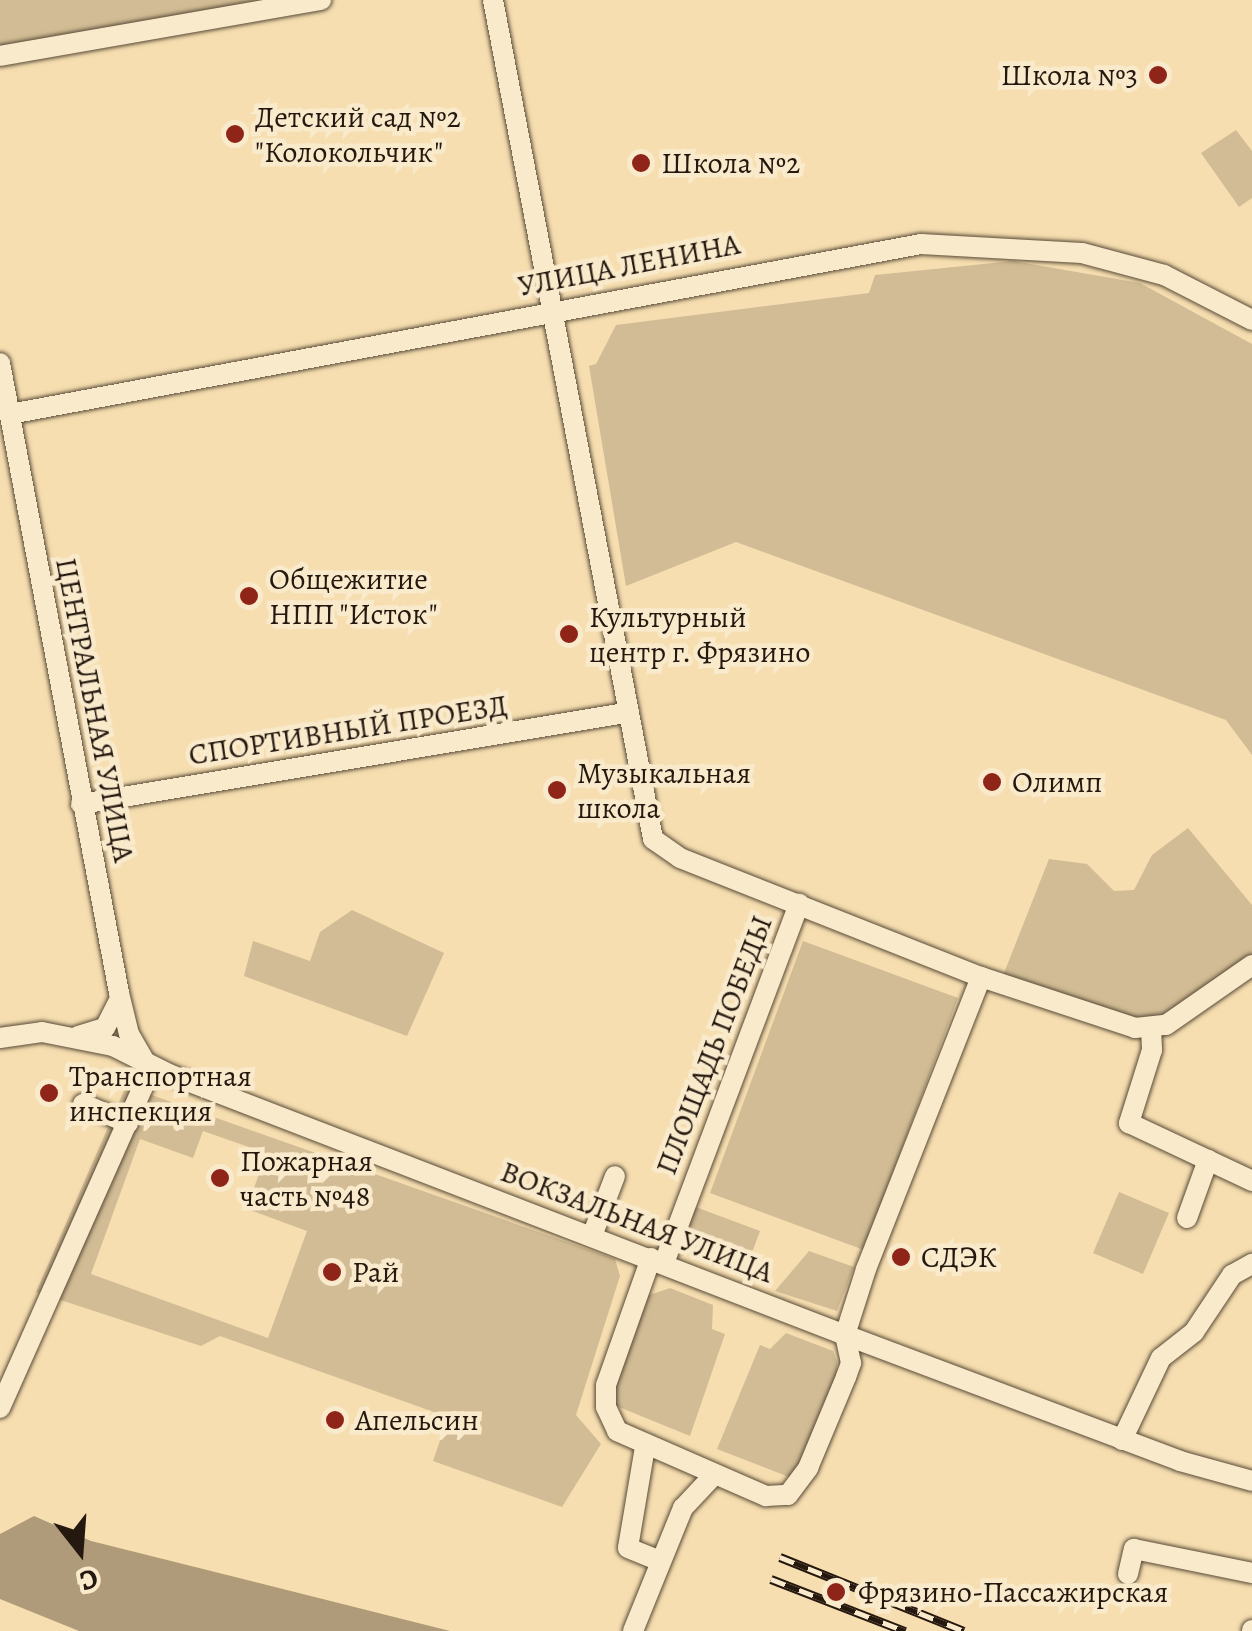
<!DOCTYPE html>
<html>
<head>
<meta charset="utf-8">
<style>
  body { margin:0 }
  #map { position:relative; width:1252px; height:1631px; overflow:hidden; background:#f6deb0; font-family:Alegreya,serif }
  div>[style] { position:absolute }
  .green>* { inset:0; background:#d2bc95 }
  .water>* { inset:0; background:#af9b79 }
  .roads { filter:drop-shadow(0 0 2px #584a37) drop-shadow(0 0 2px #584a37) }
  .minor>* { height:20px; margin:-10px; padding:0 10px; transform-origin:10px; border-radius:10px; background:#f9eacc }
  .rail>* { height:9px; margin-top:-4.5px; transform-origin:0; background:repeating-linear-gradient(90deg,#f9eacc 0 15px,#24180f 0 30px); box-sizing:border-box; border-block:2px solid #24180f }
  .dots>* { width:28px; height:28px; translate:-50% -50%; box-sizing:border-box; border:5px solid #f9eacc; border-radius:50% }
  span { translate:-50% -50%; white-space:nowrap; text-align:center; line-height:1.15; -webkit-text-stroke:9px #f9eacc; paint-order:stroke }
  .poi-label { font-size:30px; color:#24180f }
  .right { translate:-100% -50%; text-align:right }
  .left { translate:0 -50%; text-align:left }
  .street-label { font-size:30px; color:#24180f }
  .north { position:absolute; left:30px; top:1501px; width:100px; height:100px; -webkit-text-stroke:8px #f9eacc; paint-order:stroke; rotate:163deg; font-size:28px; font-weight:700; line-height:40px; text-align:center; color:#24180f }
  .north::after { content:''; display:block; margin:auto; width:35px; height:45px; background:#24180f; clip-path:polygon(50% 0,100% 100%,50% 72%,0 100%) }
</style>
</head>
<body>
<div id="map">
  <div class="green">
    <i style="clip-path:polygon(0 0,268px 0,0 46px)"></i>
    <i style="clip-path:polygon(1236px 130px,1252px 151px,1252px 198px,1239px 207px,1201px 153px)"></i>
    <i style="clip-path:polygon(1013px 261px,1140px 283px,1252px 344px,1252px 755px,1226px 720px,736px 542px,626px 586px,589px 366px,596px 364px,616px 325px,869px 293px,875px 275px)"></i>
    <i style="clip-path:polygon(1188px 828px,1252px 905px,1252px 954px,1176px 1011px,1139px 1020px,1000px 983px,1049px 859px,1087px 864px,1114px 891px,1134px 890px,1152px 855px)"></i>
    <i style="clip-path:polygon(352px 910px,444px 953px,407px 1036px,244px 976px,253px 941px,310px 961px,320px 932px)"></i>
    <i style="clip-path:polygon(803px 941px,958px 998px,864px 1250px,710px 1193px)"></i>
    <i style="clip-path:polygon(evenodd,126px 1086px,615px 1259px,620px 1276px,576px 1415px,601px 1444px,562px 1507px,433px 1461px,448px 1417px,220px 1336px,201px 1346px,36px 1292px,126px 1086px,203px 1131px,266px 1153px,247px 1209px,307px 1231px,268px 1338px,91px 1274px,140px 1139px,193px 1158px,203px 1131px)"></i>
    <i style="clip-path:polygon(1119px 1192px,1169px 1213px,1143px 1274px,1093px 1253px)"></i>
    <i style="clip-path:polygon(693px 1206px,760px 1231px,743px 1277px,692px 1256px,686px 1221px)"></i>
    <i style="clip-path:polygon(809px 1251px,854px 1267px,837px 1311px,775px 1291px)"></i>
    <i style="clip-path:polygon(670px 1288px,713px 1305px,712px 1329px,725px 1334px,690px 1436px,614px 1405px,614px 1380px,646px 1296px)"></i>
    <i style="clip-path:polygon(786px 1333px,833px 1351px,837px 1362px,836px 1381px,794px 1479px,717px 1449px,760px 1345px,770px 1349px)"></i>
  </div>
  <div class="water">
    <i style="clip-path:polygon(34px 1516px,91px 1541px,450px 1631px,79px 1631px,0 1599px,0 1534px)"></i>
  </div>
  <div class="roads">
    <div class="minor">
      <i style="left:493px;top:0;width:854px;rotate:79.2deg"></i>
      <i style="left:653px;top:839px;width:33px;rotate:35deg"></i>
      <i style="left:680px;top:858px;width:324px;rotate:21.6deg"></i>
      <i style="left:981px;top:977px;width:162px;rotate:18.3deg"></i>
      <i style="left:1135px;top:1028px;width:31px;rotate:-6deg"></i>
      <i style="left:1166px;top:1025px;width:105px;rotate:-34.9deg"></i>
      <i style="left:0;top:56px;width:326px;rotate:-9.9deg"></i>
      <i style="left:0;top:363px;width:641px;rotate:79.3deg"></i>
      <i style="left:119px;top:993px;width:42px;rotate:76.3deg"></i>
      <i style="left:129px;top:1034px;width:34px;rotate:60deg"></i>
      <i style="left:10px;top:414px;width:927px;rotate:-10.57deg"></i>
      <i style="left:921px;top:244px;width:161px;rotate:3.2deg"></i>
      <i style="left:1082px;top:253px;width:85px;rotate:15deg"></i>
      <i style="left:1164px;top:275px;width:99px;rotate:27.1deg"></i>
      <i style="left:81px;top:804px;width:552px;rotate:-9.5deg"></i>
      <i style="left:1151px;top:1029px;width:21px;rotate:87deg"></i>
      <i style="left:1152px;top:1050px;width:77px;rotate:107.5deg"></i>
      <i style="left:1129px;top:1123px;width:136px;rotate:25.2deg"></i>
      <i style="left:78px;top:1036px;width:28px;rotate:-17deg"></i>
      <i style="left:105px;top:1028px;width:33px;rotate:-63deg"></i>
      <i style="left:0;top:1038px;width:42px;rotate:-8.1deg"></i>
      <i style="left:42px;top:1032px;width:72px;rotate:11.2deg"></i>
      <i style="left:113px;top:1046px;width:63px;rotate:26.6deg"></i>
      <i style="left:169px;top:1074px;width:725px;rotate:21.11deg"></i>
      <i style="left:845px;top:1335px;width:358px;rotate:20.6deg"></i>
      <i style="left:1180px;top:1461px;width:75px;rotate:15.5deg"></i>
      <i style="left:83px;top:1104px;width:49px;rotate:22.9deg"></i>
      <i style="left:1187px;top:1218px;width:62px;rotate:-70.1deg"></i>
      <i style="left:592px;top:1236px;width:64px;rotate:-69deg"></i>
      <i style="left:651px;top:1258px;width:135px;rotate:109.5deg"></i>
      <i style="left:606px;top:1385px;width:22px;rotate:90deg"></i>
      <i style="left:606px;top:1407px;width:26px;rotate:65deg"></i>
      <i style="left:617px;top:1431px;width:163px;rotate:23.6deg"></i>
      <i style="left:766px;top:1496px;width:22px;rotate:-3deg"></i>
      <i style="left:788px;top:1495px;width:34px;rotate:-53deg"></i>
      <i style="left:808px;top:1468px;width:99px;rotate:-67.3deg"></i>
      <i style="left:846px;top:1377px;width:15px;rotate:-70deg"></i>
      <i style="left:851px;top:1363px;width:29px;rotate:-102deg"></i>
      <i style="left:845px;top:1335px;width:69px;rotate:-72.3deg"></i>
      <i style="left:866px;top:1269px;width:314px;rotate:-68.5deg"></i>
      <i style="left:664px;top:1263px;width:384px;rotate:-69.4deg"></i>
      <i style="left:0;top:1408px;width:373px;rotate:-66deg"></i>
      <i style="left:1122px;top:1440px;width:91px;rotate:-64.6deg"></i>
      <i style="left:1161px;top:1358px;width:42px;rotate:-38.2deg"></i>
      <i style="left:1194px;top:1332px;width:69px;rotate:-56.3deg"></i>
      <i style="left:1232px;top:1275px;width:23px;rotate:-29deg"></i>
      <i style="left:645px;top:1447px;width:102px;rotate:99.6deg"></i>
      <i style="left:628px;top:1548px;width:35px;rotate:22deg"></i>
      <i style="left:1128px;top:1574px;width:26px;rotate:-77deg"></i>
      <i style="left:1134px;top:1549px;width:120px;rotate:11.5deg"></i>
      <i style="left:633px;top:1631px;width:133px;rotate:-67.9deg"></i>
      <i style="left:683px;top:1508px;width:45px;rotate:-46.8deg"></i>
      <i style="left:1252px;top:1631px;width:1px;rotate:-90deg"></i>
    </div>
  </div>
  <div class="rail">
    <i style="left:780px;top:1557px;width:198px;rotate:21.9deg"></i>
    <i style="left:771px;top:1579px;width:144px;rotate:21.2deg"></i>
  </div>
  <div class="dots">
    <i style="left:1158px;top:75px;background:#8f2418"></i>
    <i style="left:235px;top:134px;background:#8f2418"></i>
    <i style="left:641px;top:163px;background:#8f2418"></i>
    <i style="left:249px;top:596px;background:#8f2418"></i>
    <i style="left:569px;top:634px;background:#8f2418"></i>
    <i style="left:992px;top:782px;background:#8f2418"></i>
    <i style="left:557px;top:790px;background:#8f2418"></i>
    <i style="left:49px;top:1093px;background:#8f2418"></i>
    <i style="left:220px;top:1178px;background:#8f2418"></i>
    <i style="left:901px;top:1257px;background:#8f2418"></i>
    <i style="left:332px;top:1272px;background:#8f2418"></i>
    <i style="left:335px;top:1420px;background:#8f2418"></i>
    <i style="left:836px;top:1592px;background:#8f2418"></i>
  </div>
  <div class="poi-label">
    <span class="right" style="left:1138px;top:75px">Школа №3</span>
    <span class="left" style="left:255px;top:134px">Детский сад №2<br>"Колокольчик"</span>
    <span class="left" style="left:661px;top:163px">Школа №2</span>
    <span class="left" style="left:269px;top:596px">Общежитие<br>НПП "Исток"</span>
    <span class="left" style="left:589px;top:634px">Культурный<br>центр г. Фрязино</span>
    <span class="left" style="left:577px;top:790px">Музыкальная<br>школа</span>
    <span class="left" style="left:1012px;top:782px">Олимп</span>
    <span class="left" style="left:69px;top:1093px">Транспортная<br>инспекция</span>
    <span class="left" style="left:240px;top:1178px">Пожарная<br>часть №48</span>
    <span class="left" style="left:921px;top:1257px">СДЭК</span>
    <span class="left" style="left:352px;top:1272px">Рай</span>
    <span class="left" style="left:355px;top:1420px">Апельсин</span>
    <span class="left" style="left:858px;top:1592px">Фрязино-Пассажирская</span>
  </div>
  <div class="street-label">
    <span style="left:629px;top:265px;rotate:-11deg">УЛИЦА ЛЕНИНА</span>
    <span style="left:95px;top:710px;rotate:79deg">ЦЕНТРАЛЬНАЯ УЛИЦА</span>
    <span style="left:348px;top:730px;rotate:-9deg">СПОРТИВНЫЙ ПРОЕЗД</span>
    <span style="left:714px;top:1045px;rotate:-69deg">ПЛОЩАДЬ ПОБЕДЫ</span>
    <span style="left:637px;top:1222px;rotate:21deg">ВОКЗАЛЬНАЯ УЛИЦА</span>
  </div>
  <div class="north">С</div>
</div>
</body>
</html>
